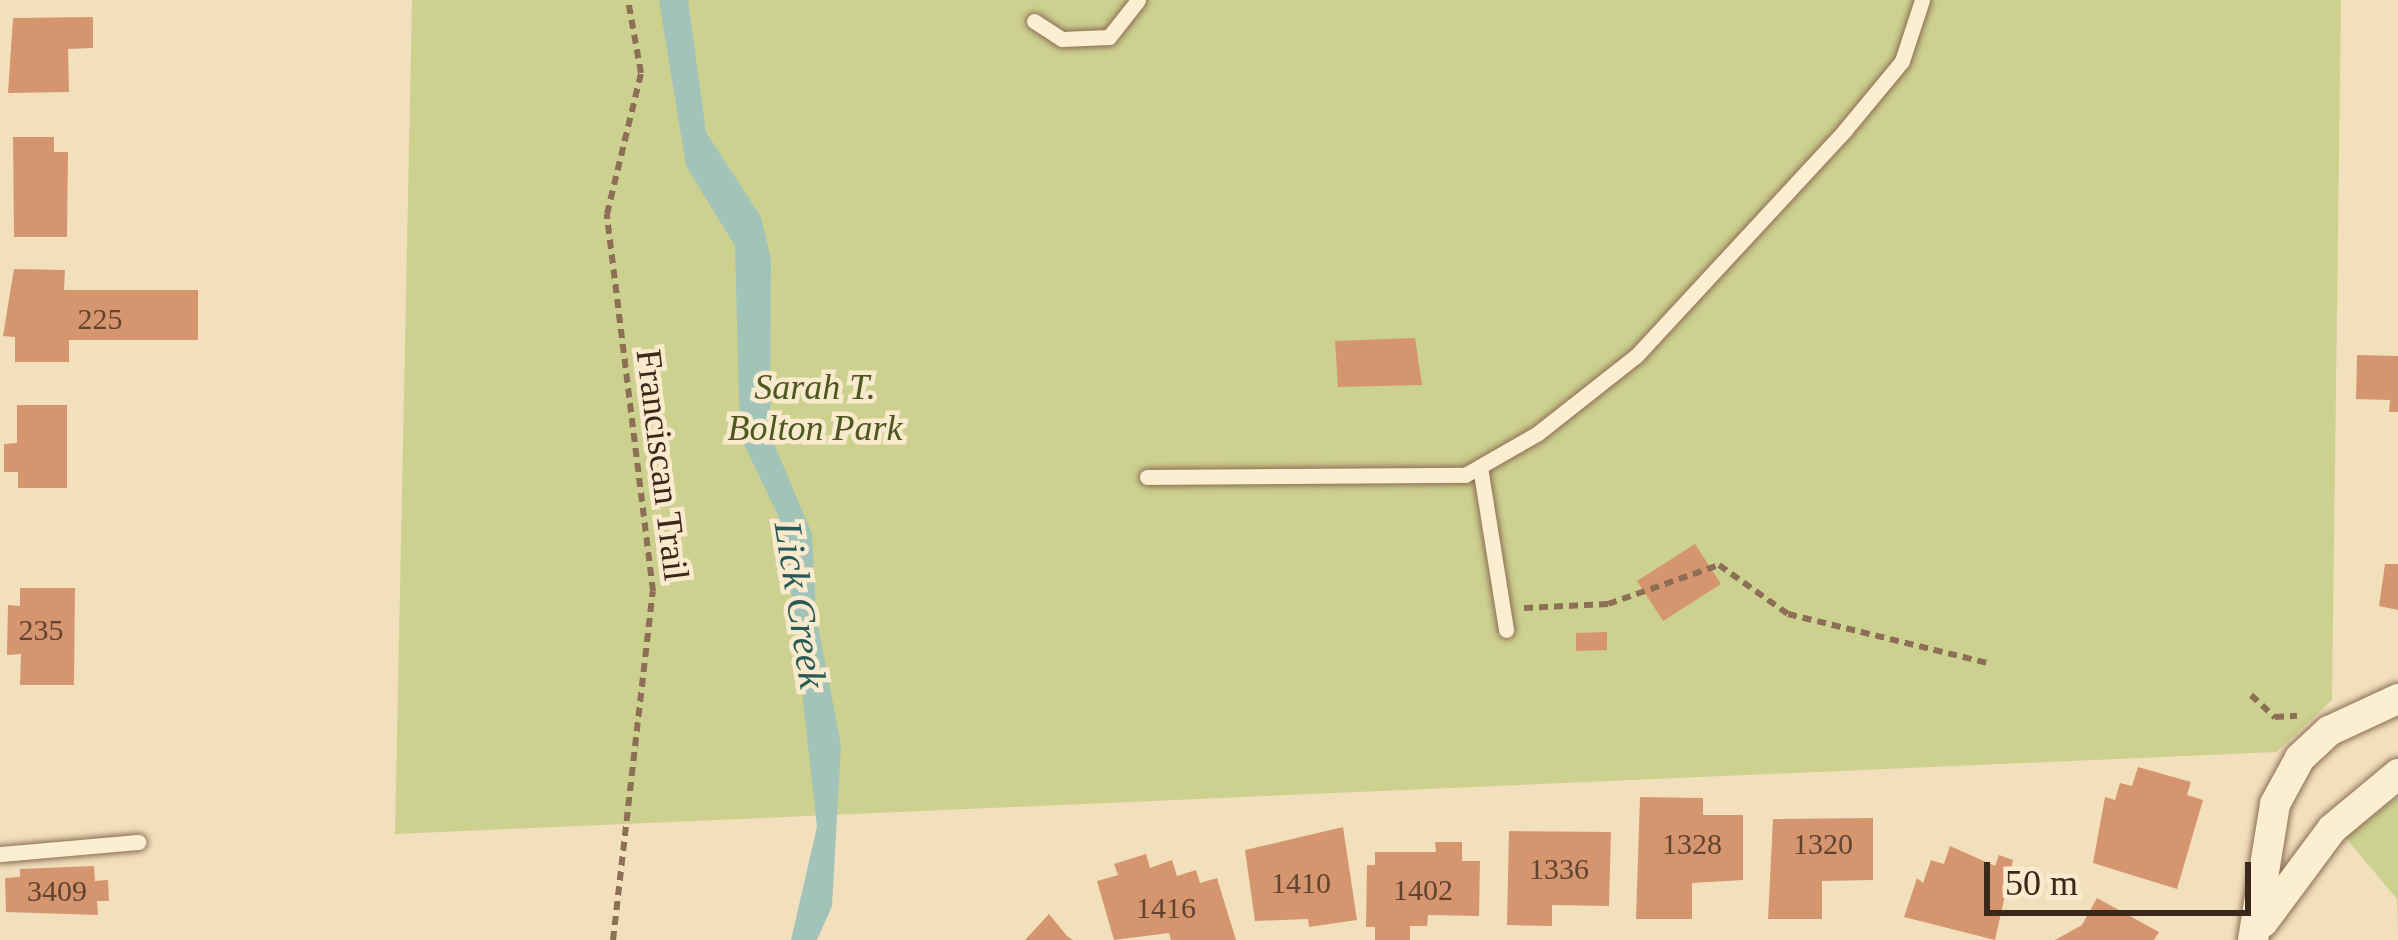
<!DOCTYPE html>
<html>
<head>
<meta charset="utf-8">
<style>
  body { margin:0 }
  #map { position:relative; width:2398px; height:940px; overflow:hidden; background:#f2e0bd; font-family:"Times New Roman",serif }
  div>[style] { position:absolute }
  .green>* { inset:0; background:#cdd190 }
  .water>* { inset:0; background:#a1c3b8 }
  .building>* { inset:0; background:#d5956e }
  .path>* { height:6px; margin-top:-3px; transform-origin:0; background:repeating-linear-gradient(90deg,#8c6f54 0 9px,transparent 0 15px) }
  .roads { filter:drop-shadow(0 0 3px #8c6f54) drop-shadow(0 0 3px #8c6f54) }
  .service>* { height:15px; margin:-7.5px; padding:0 7.5px; transform-origin:7.5px; border-radius:7.5px; background:#fceed1 }
  .minor>* { height:30px; margin:-15px; padding:0 15px; transform-origin:15px; border-radius:15px; background:#fceed1 }
  span { translate:-50% -50%; white-space:nowrap; text-align:center; line-height:1.15; -webkit-text-stroke:9px #f9eacd; paint-order:stroke }
  .number-label { font-size:30px; color:#61432f }
  .number-label span { -webkit-text-stroke-width:0 }
  .park-label { font-size:36px; color:#4c581f; font-style:italic }
  .street-label { font-size:36px; color:#3a281a }
  .water-label { font-size:39px; color:#285b56; font-style:italic }
  .scale { position:absolute; left:1984px; top:862px; width:267px; height:54px; box-sizing:border-box; border:6px solid #3a281a; border-top:0; padding-left:15px; font-size:36px; line-height:42px; white-space:nowrap; color:#3a281a; -webkit-text-stroke:9px #f9eacd; paint-order:stroke }
</style>
</head>
<body>
<div id="map">
  <div class="green">
    <i style="clip-path:polygon(412px 0,2341px 0,2332px 700px,2276px 752px,395px 834px)"></i>
    <i style="clip-path:polygon(2398px 797px,2398px 940px,2397px 899px,2345px 837px)"></i>
  </div>
  <div class="water">
    <i style="clip-path:polygon(659px 0,688px 0,706px 132px,761px 217px,771px 259px,770px 434px,812px 534px,816px 615px,841px 745px,832px 906px,817px 940px,791px 940px,817px 827px,784px 528px,740px 436px,735px 246px,686px 166px)"></i>
  </div>
  <div class="building">
    <i style="clip-path:polygon(93px 17px,93px 48px,68px 49px,69px 92px,8px 93px,13px 18px)"></i>
    <i style="clip-path:polygon(13px 137px,54px 137px,54px 152px,68px 152px,67px 237px,14px 237px)"></i>
    <i style="clip-path:polygon(14px 269px,65px 270px,64px 290px,198px 290px,198px 340px,69px 340px,69px 362px,15px 362px,15px 337px,3px 336px)"></i>
    <i style="clip-path:polygon(1415px 338px,1422px 385px,1338px 387px,1335px 341px)"></i>
    <i style="clip-path:polygon(2357px 355px,2398px 356px,2398px 412px,2389px 412px,2390px 400px,2356px 399px)"></i>
    <i style="clip-path:polygon(17px 405px,67px 405px,67px 488px,18px 488px,18px 472px,4px 472px,4px 444px,17px 443px)"></i>
    <i style="clip-path:polygon(1695px 544px,1721px 584px,1663px 621px,1637px 581px)"></i>
    <i style="clip-path:polygon(2385px 564px,2398px 564px,2398px 610px,2379px 606px)"></i>
    <i style="clip-path:polygon(20px 588px,75px 588px,74px 685px,20px 685px,21px 654px,7px 655px,8px 605px,20px 606px)"></i>
    <i style="clip-path:polygon(1607px 632px,1607px 650px,1576px 651px,1576px 633px)"></i>
    <i style="clip-path:polygon(2138px 767px,2191px 782px,2187px 795px,2203px 800px,2177px 889px,2093px 863px,2105px 797px,2115px 800px,2120px 783px,2132px 786px)"></i>
    <i style="clip-path:polygon(1640px 797px,1703px 798px,1703px 815px,1743px 815px,1743px 880px,1692px 883px,1692px 919px,1636px 919px)"></i>
    <i style="clip-path:polygon(1873px 818px,1873px 880px,1822px 881px,1822px 919px,1768px 919px,1773px 819px)"></i>
    <i style="clip-path:polygon(1343px 827px,1357px 920px,1309px 927px,1308px 919px,1255px 921px,1245px 850px)"></i>
    <i style="clip-path:polygon(1509px 831px,1611px 832px,1609px 906px,1552px 905px,1552px 926px,1507px 925px)"></i>
    <i style="clip-path:polygon(1435px 842px,1462px 842px,1462px 861px,1480px 861px,1479px 916px,1428px 915px,1427px 926px,1410px 926px,1410px 940px,1375px 940px,1375px 927px,1366px 927px,1367px 865px,1375px 865px,1375px 852px,1436px 852px)"></i>
    <i style="clip-path:polygon(1950px 846px,1995px 866px,1999px 855px,2013px 860px,1995px 940px,1904px 917px,1917px 878px,1923px 883px,1931px 860px,1944px 864px)"></i>
    <i style="clip-path:polygon(1146px 854px,1150px 868px,1172px 860px,1177px 876px,1196px 870px,1200px 883px,1217px 878px,1236px 940px,1171px 940px,1169px 933px,1114px 940px,1097px 881px,1118px 875px,1114px 864px)"></i>
    <i style="clip-path:polygon(94px 866px,95px 881px,108px 880px,109px 901px,97px 901px,98px 915px,6px 912px,5px 878px,20px 877px,20px 869px)"></i>
    <i style="clip-path:polygon(2097px 898px,2159px 932px,2154px 940px,2055px 940px,2082px 925px)"></i>
    <i style="clip-path:polygon(1049px 914px,1067px 936px,1073px 940px,1025px 940px)"></i>
  </div>
  <div class="path">
    <i style="left:1524px;top:608px;width:84px;rotate:-2.7deg"></i>
    <i style="left:1608px;top:604px;width:118px;rotate:-19.4deg"></i>
    <i style="left:1719px;top:565px;width:85px;rotate:35.4deg"></i>
    <i style="left:1788px;top:614px;width:205px;rotate:13.8deg"></i>
    <i style="left:2251px;top:695px;width:33px;rotate:43deg"></i>
    <i style="left:2275px;top:717px;width:22px;rotate:-3deg"></i>
    <i style="left:613px;top:940px;width:351px;rotate:-83.5deg"></i>
    <i style="left:653px;top:591px;width:380px;rotate:-97deg"></i>
    <i style="left:607px;top:214px;width:145px;rotate:-76.4deg"></i>
    <i style="left:641px;top:73px;width:74px;rotate:-100.1deg"></i>
  </div>
  <div class="roads">
    <div class="service">
      <i style="left:1034px;top:21px;width:33px;rotate:33deg"></i>
      <i style="left:1062px;top:39px;width:47px;rotate:-2.4deg"></i>
      <i style="left:1109px;top:37px;width:47px;rotate:-51.9deg"></i>
      <i style="left:1480px;top:467px;width:165px;rotate:80.9deg"></i>
      <i style="left:1147px;top:477px;width:318px;rotate:-0.4deg"></i>
      <i style="left:1465px;top:475px;width:84px;rotate:-29.9deg"></i>
      <i style="left:1538px;top:433px;width:125px;rotate:-38.2deg"></i>
      <i style="left:1636px;top:356px;width:308px;rotate:-47.2deg"></i>
      <i style="left:1845px;top:130px;width:89px;rotate:-50.4deg"></i>
      <i style="left:1902px;top:61px;width:64px;rotate:-71.8deg"></i>
      <i style="left:0;top:854px;width:139px;rotate:-5deg"></i>
    </div>
    <div class="minor">
      <i style="left:2263px;top:922px;width:116px;rotate:-53.4deg"></i>
      <i style="left:2332px;top:829px;width:86px;rotate:-39.8deg"></i>
      <i style="left:2253px;top:940px;width:138px;rotate:-80.8deg"></i>
      <i style="left:2275px;top:804px;width:52px;rotate:-61.5deg"></i>
      <i style="left:2300px;top:758px;width:40px;rotate:-43deg"></i>
      <i style="left:2329px;top:731px;width:76px;rotate:-24.9deg"></i>
    </div>
  </div>
  <div class="number-label">
    <span style="left:100px;top:319px">225</span>
    <span style="left:41px;top:630px">235</span>
    <span style="left:1692px;top:844px">1328</span>
    <span style="left:1823px;top:844px">1320</span>
    <span style="left:1559px;top:869px">1336</span>
    <span style="left:1301px;top:883px">1410</span>
    <span style="left:1423px;top:890px">1402</span>
    <span style="left:57px;top:891px">3409</span>
    <span style="left:1166px;top:908px">1416</span>
  </div>
  <div class="park-label">
    <span style="left:815px;top:408px">Sarah T.<br>Bolton Park</span>
  </div>
  <div class="street-label">
    <span style="left:662px;top:465px;rotate:83deg">Franciscan Trail</span>
  </div>
  <div class="water-label">
    <span style="left:800px;top:605px;rotate:81deg">Lick Creek</span>
  </div>
  <div class="scale">50 m</div>
</div>
</body>
</html>
